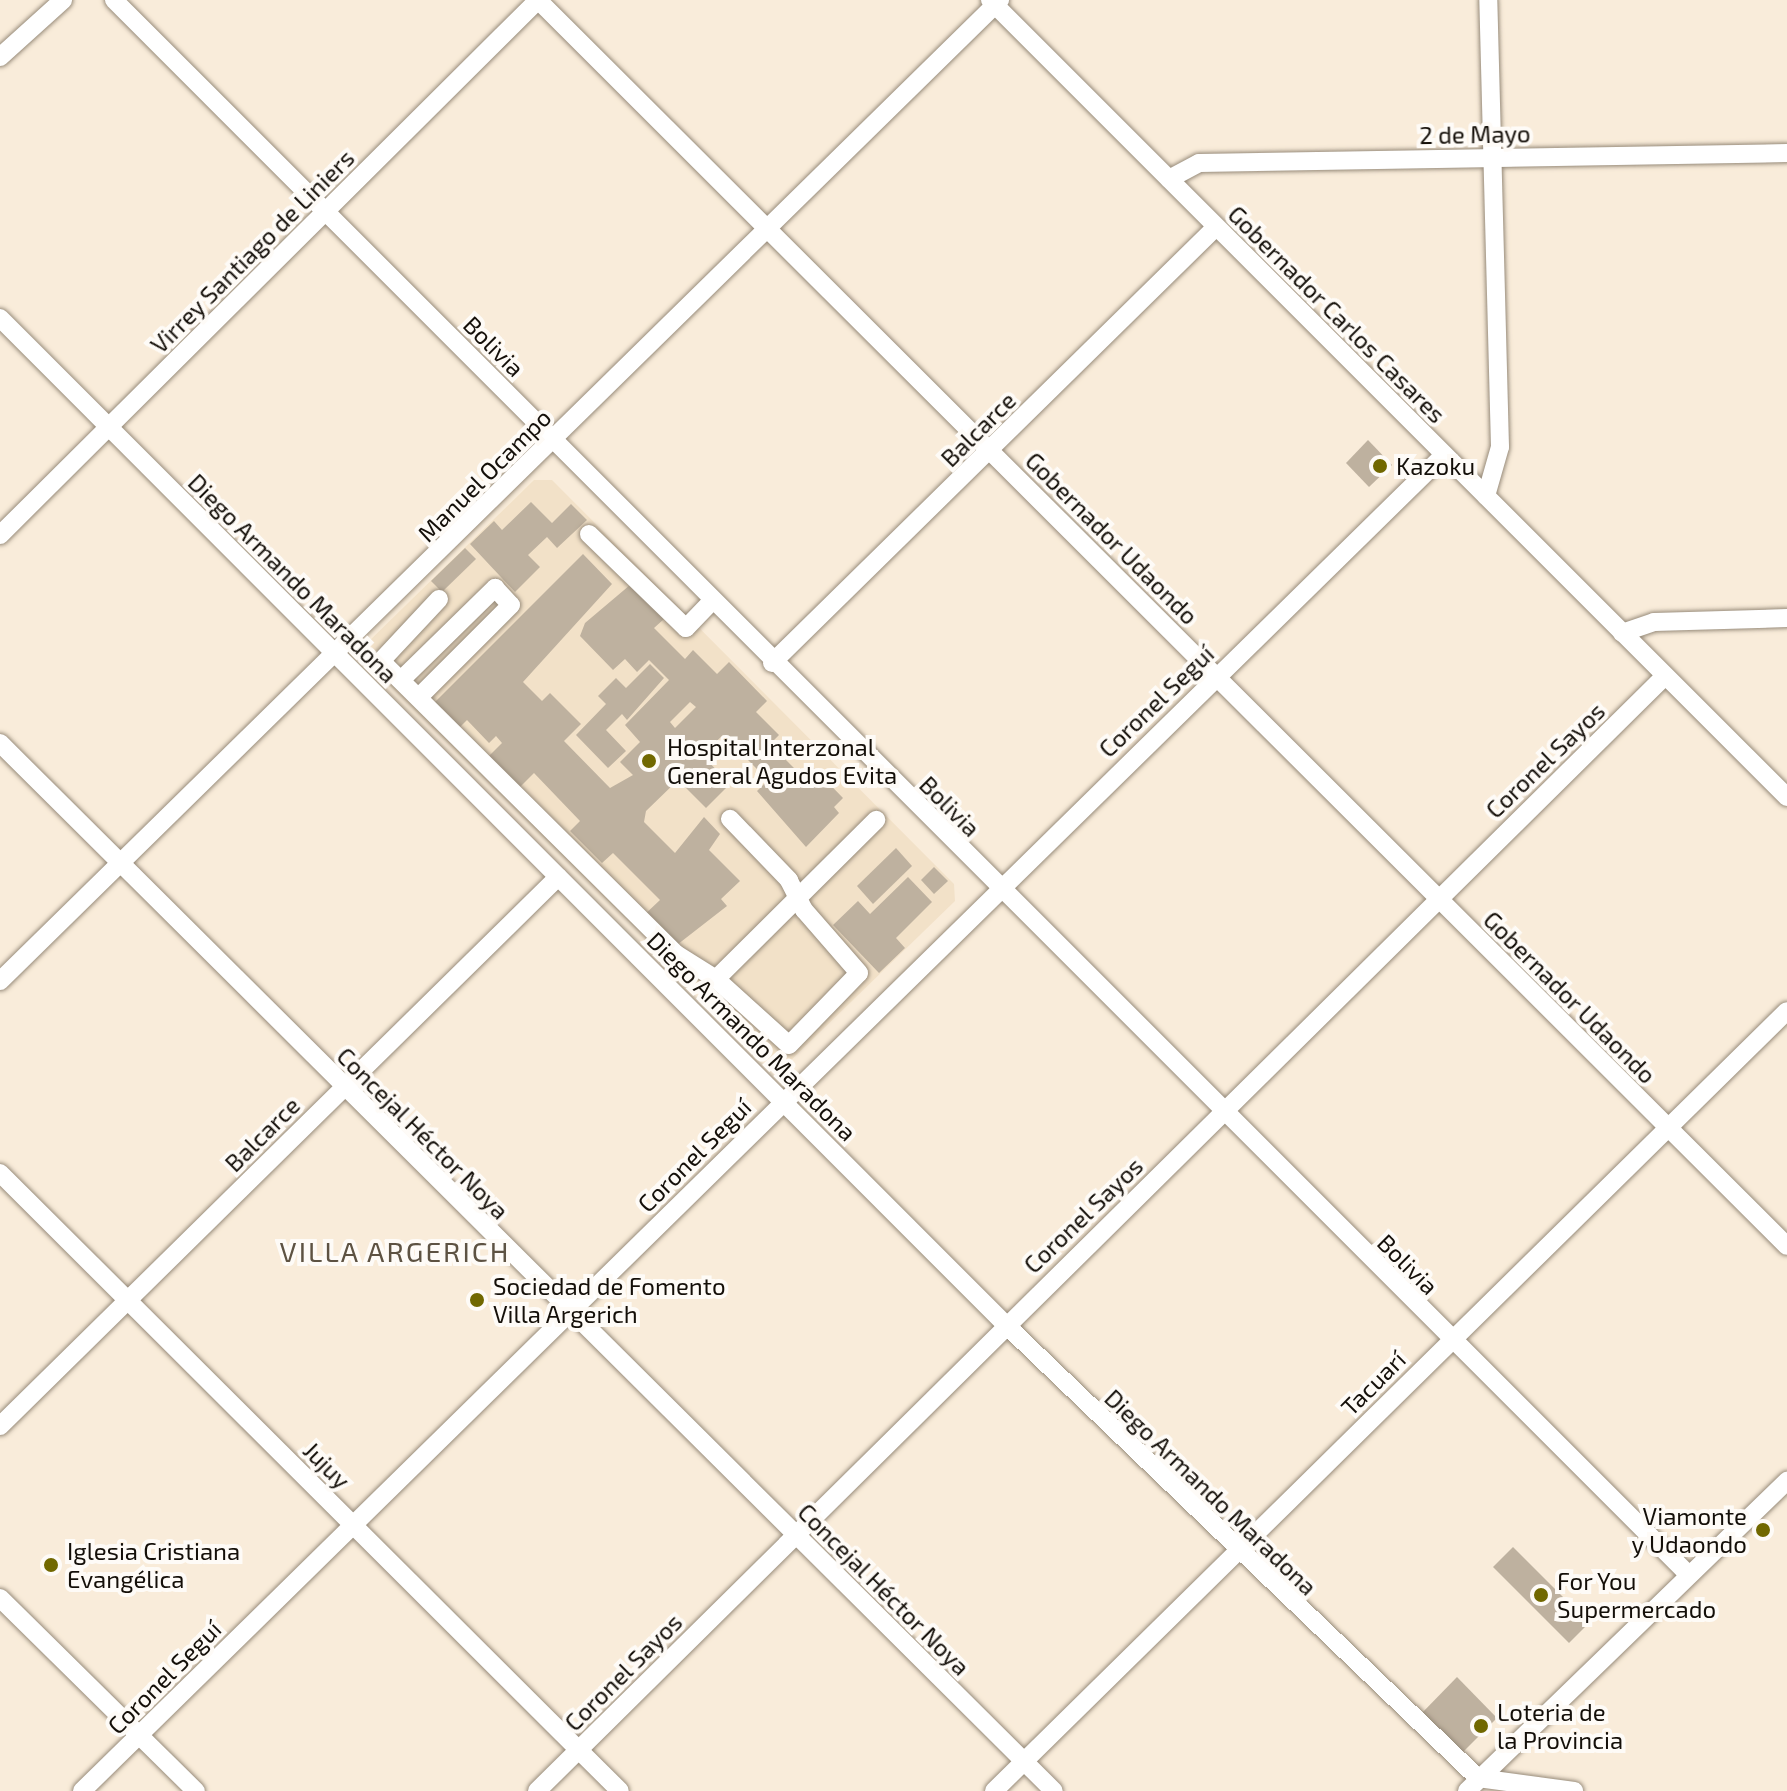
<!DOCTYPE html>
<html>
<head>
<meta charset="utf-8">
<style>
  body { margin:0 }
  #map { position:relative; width:1787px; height:1791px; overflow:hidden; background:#f9ecda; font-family:"Exo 2",sans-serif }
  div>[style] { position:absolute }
  .built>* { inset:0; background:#f2e1c8 }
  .building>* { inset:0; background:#beb19f }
  .roads { filter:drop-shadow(0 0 2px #978b7a) drop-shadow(0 0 2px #978b7a) }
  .minor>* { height:18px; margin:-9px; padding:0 9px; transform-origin:9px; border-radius:9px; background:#fff }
  .dots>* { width:22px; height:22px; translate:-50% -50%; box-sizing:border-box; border:4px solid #fefbf7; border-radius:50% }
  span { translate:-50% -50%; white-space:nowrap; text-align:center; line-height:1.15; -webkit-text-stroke:8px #fefbf7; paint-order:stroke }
  .street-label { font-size:24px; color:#140f09 }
  .poi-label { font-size:24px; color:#140f09 }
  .left { translate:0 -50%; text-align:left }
  .right { translate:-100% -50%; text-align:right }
  .quarter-label { font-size:28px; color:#5d5242; letter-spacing:2px }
</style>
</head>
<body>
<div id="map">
  <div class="built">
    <i style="clip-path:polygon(534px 480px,552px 480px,954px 884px,955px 901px,785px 1066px,774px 1065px,363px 659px,364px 646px)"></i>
  </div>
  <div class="building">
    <i style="clip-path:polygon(1368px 440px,1392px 465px,1369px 487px,1346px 463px)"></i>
    <i style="clip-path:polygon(531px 502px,552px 523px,571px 504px,587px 520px,557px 548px,547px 537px,528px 555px,540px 567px,515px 592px,470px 544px,494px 521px,502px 530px)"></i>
    <i style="clip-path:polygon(465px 548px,476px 559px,442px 592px,431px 581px)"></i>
    <i style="clip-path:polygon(evenodd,583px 554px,612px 584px,523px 682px,542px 701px,550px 693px,581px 724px,564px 741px,610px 788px,633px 775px,620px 762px,640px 742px,625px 725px,669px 680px,649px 660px,637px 672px,625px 659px,613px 670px,580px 636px,585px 623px,630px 585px,664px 619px,654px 628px,685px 659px,693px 650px,717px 674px,729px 662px,767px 701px,756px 712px,779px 735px,770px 744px,800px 774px,810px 764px,843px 798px,834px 807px,839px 813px,806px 847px,757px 791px,768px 780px,723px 735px,702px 755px,730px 784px,706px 808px,678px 780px,646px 811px,644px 822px,675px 853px,704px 817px,720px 834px,709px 850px,740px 881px,721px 899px,727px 906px,673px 948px,642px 917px,660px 900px,613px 853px,602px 863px,570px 831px,580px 821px,534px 773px,515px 792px,485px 760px,502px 743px,496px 736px,489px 743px,467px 720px,459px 728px,434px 703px,583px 554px,690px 702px,696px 707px,675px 728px,670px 722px,690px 702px)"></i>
    <i style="clip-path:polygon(650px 664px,664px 678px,627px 720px,622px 714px,606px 730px,626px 751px,608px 768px,576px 735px,606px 704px,598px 696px,616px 678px,626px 688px)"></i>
    <i style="clip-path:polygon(896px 848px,912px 866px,873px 904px,857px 886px)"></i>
    <i style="clip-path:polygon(934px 867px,948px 881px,934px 894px,921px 880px)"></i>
    <i style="clip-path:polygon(908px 877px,932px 902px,896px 938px,905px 948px,879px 973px,833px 925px,858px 901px,870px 914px)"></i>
    <i style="clip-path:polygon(1513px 1547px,1589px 1623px,1569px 1643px,1493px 1567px)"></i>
    <i style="clip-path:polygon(1457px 1677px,1497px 1718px,1460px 1755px,1420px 1715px)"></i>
  </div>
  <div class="roads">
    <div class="minor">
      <i style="left:114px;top:0;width:2226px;rotate:45deg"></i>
      <i style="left:538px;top:0;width:1764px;rotate:44.93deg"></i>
      <i style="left:990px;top:0;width:1127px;rotate:45deg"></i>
      <i style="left:0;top:57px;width:85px;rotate:-42.1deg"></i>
      <i style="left:1169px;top:179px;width:34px;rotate:-28deg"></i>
      <i style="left:1199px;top:163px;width:588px;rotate:-0.97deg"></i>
      <i style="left:0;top:318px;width:1423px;rotate:45.03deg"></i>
      <i style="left:1006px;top:1325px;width:654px;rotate:43.82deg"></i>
      <i style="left:1486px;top:496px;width:51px;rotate:-74.1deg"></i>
      <i style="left:1500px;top:447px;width:447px;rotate:-91.5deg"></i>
      <i style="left:589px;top:534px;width:135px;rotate:44.1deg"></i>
      <i style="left:686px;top:628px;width:36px;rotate:-46deg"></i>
      <i style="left:0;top:535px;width:759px;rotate:-44.84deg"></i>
      <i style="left:439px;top:599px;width:85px;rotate:133.1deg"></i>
      <i style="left:381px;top:661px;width:416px;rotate:44.8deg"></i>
      <i style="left:676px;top:954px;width:47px;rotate:32deg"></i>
      <i style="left:716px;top:979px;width:98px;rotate:42.1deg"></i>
      <i style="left:789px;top:1045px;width:100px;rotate:-45.8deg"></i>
      <i style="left:859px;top:973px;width:84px;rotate:-131.1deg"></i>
      <i style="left:804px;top:910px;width:34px;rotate:-117deg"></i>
      <i style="left:789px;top:880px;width:85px;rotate:-134deg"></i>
      <i style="left:1622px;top:633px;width:34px;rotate:-19deg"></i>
      <i style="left:1654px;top:622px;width:133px;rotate:-1.7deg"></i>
      <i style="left:772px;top:663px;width:622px;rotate:-44.48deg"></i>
      <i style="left:401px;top:680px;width:132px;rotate:-44.4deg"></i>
      <i style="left:495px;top:588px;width:23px;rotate:47deg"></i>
      <i style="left:511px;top:605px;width:130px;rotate:135deg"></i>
      <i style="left:0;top:743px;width:1486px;rotate:44.84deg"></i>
      <i style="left:716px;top:979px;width:226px;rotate:-44.8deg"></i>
      <i style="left:0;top:981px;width:1401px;rotate:-44.45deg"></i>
      <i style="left:0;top:1173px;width:875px;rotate:44.91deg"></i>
      <i style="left:0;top:1426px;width:783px;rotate:-44.53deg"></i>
      <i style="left:0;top:1598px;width:275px;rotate:44.6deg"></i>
      <i style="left:1478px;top:1778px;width:97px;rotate:7.7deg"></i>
      <i style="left:82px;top:1791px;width:1908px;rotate:-44.45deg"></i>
      <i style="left:537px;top:1791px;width:1586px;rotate:-44.67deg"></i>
      <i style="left:994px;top:1791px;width:1112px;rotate:-44.53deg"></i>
      <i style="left:1467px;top:1791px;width:446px;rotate:-44.1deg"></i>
    </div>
  </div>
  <div class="dots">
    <i style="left:1380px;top:466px;background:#716800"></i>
    <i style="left:649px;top:761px;background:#716800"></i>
    <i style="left:477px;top:1300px;background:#716800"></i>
    <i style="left:1763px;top:1530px;background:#716800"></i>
    <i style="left:51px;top:1565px;background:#716800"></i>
    <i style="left:1541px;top:1595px;background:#716800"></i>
    <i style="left:1481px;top:1726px;background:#716800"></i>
  </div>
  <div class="street-label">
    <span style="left:1475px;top:134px;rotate:-1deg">2 de Mayo</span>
    <span style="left:252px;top:251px;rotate:-45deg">Virrey Santiago de Liniers</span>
    <span style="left:1337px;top:314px;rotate:45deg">Gobernador Carlos Casares</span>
    <span style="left:494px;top:346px;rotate:45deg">Bolivia</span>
    <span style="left:978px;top:429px;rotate:-45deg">Balcarce</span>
    <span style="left:484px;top:475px;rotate:-45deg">Manuel Ocampo</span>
    <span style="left:1112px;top:538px;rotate:45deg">Gobernador Udaondo</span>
    <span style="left:293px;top:578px;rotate:45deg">Diego Armando Maradona</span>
    <span style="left:1156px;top:701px;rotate:-44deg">Coronel Seguí</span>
    <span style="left:1545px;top:760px;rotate:-44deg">Coronel Sayos</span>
    <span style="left:950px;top:806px;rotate:45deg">Bolivia</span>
    <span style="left:1570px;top:997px;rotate:45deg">Gobernador Udaondo</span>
    <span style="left:752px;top:1036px;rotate:45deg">Diego Armando Maradona</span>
    <span style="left:423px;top:1133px;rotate:45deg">Concejal Héctor Noya</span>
    <span style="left:262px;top:1134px;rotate:-45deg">Balcarce</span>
    <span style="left:694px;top:1155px;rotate:-45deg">Coronel Seguí</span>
    <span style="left:1083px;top:1215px;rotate:-44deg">Coronel Sayos</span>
    <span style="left:1408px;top:1264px;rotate:45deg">Bolivia</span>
    <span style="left:1373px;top:1383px;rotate:-45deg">Tacuarí</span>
    <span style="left:327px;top:1465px;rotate:45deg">Jujuy</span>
    <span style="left:1211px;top:1492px;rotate:44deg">Diego Armando Maradona</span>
    <span style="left:884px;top:1589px;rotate:45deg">Concejal Héctor Noya</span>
    <span style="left:623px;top:1672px;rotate:-45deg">Coronel Sayos</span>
    <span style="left:164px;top:1677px;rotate:-45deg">Coronel Seguí</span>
  </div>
  <div class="poi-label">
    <span class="left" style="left:1396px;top:466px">Kazoku</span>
    <span class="left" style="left:667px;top:761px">Hospital Interzonal<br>General Agudos Evita</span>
    <span class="left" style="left:493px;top:1300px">Sociedad de Fomento<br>Villa Argerich</span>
    <span class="right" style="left:1747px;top:1530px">Viamonte<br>y Udaondo</span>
    <span class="left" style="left:67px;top:1565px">Iglesia Cristiana<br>Evangélica</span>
    <span class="left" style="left:1557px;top:1595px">For You<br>Supermercado</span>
    <span class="left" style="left:1497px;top:1726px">Loteria de<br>la Provincia</span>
  </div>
  <div class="quarter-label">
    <span style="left:395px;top:1251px">VILLA ARGERICH</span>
  </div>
</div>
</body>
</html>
